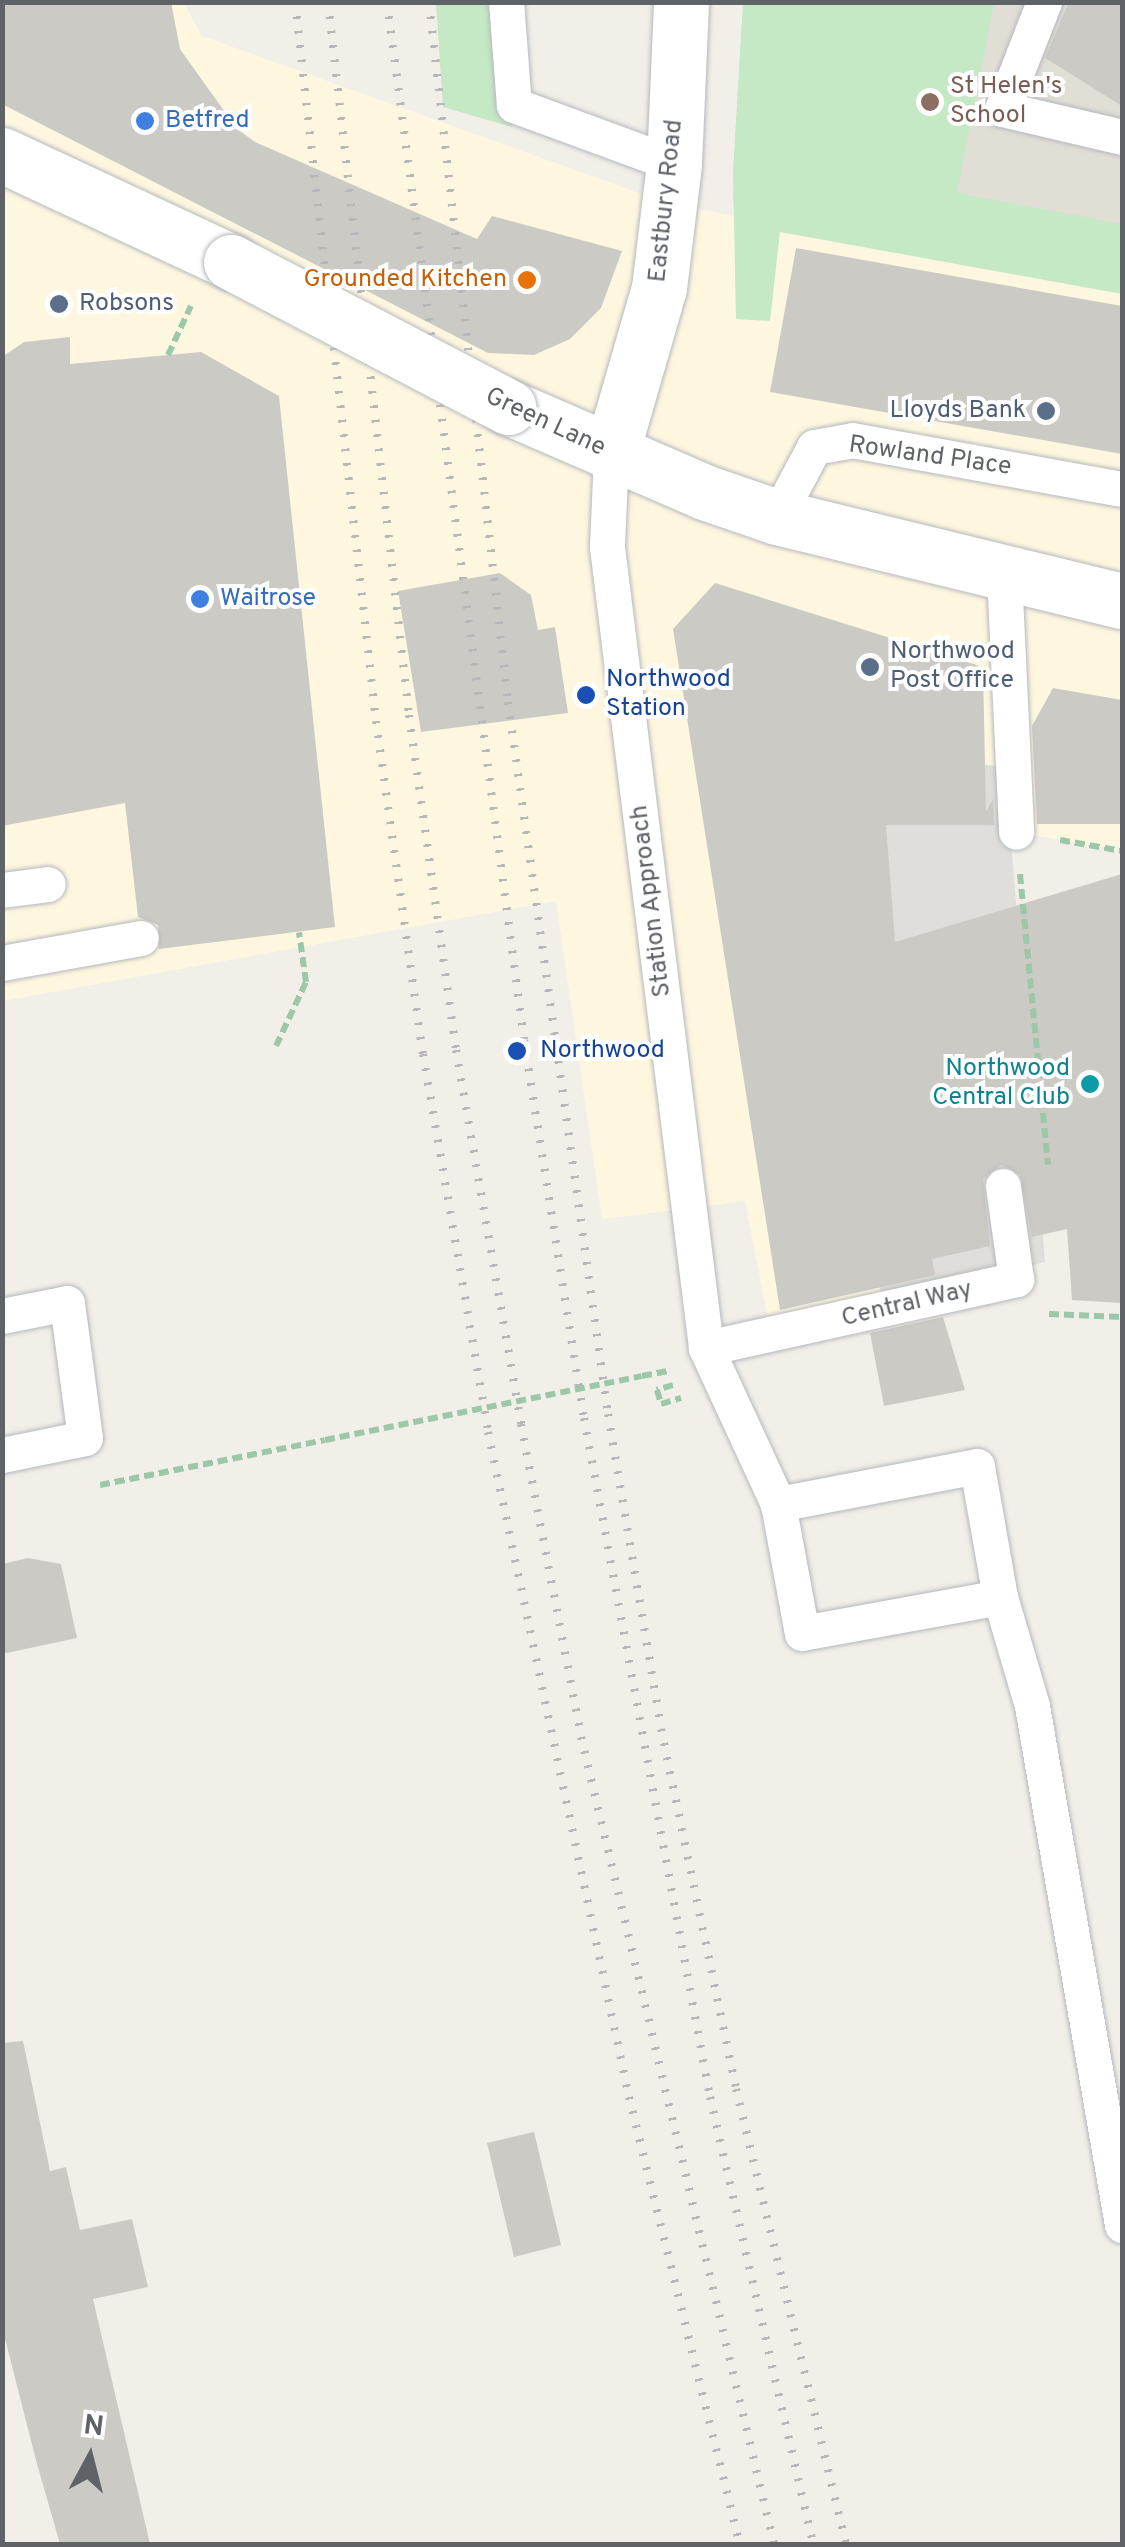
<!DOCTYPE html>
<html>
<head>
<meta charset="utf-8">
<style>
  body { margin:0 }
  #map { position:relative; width:1125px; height:2547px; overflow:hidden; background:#f1efe8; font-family:Overpass,sans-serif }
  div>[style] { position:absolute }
  .commercial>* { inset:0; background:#fef7e0 }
  .industrial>* { inset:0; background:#e0deda }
  .education>* { inset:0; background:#e1ded6 }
  .green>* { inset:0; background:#c5e8c5 }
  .building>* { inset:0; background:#cccac5 }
  .path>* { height:6px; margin-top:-3px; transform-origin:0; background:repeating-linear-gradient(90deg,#9cc7a9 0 10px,transparent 0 15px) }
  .roads { filter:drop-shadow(0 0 2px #b5b8bc) drop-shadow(0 0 2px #b5b8bc) }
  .service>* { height:35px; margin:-17.5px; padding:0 17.5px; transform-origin:17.5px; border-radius:17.5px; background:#fff }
  .minor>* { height:55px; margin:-27.5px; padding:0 27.5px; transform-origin:27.5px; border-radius:27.5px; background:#fff }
  .secondary>* { height:55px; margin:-27.5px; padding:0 27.5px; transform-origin:27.5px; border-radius:27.5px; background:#fff }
  .rail>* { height:8px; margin-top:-4px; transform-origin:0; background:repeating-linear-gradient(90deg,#b6b7b8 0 2.5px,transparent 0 14.5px) }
  .path-bridge>* { height:6px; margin-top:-3px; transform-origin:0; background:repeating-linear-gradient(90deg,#9cc7a9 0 10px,transparent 0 15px) }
  .bridges { filter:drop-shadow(0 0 2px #b6babf) drop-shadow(0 0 2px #b6babf) }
  .secondary-bridge>* { height:55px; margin:-27.5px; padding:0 27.5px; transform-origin:27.5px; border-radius:27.5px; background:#fff }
  .dots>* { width:28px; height:28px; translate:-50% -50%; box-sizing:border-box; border:5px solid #fff; border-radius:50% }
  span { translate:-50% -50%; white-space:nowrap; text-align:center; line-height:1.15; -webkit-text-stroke:8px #fff; paint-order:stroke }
  .education-label { font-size:25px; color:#785e54 }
  .left { translate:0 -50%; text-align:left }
  .shop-label { font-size:25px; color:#366cbe }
  .street-label { font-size:25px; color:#5f6368 }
  .food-label { font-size:25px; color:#c56008 }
  .right { translate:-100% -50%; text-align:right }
  .service-label { font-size:25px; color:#4e5e75 }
  .transit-label { font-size:25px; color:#164399 }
  .culture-label { font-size:25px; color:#0d838f }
  .frame { position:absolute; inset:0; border:5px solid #5f6368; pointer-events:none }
  .north { position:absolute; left:40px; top:2407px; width:100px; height:100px; -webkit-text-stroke:8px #fff; paint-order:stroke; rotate:7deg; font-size:28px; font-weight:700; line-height:40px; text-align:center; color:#5f6368 }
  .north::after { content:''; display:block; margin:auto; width:35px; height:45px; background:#5f6368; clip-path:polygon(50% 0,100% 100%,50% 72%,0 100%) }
</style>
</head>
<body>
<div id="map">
  <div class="commercial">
    <i style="clip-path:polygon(3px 3px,184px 3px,202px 36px,667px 203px,1122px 290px,1122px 851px,1016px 832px,854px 1090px,882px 1305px,769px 1324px,745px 1201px,602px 1219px,556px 901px,3px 1001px)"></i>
  </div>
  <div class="industrial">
    <i style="clip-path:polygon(821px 747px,1005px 767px,1045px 1262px,882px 1305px)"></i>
  </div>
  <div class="education">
    <i style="clip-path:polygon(743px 3px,1122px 3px,1122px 283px,733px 201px)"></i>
  </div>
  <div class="green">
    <i style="clip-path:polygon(436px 3px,496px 3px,512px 127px,443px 107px)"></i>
    <i style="clip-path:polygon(743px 3px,994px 3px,957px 193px,1122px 224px,1122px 294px,780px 232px,770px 321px,736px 319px,733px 171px)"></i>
  </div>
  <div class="building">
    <i style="clip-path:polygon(2px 2px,171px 2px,180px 49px,237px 129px,255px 142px,477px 239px,492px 216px,622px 251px,601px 308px,570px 339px,534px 355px,488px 353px,2px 104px)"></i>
    <i style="clip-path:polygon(1069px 2px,1122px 2px,1122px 106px,1045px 58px)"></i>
    <i style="clip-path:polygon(796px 248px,1122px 306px,1122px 454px,770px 392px)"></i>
    <i style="clip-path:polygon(70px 337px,70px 364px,201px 352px,279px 396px,335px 927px,159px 949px,158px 925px,138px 917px,125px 803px,2px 826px,2px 357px,24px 342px)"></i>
    <i style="clip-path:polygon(500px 573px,531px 595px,538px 630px,555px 627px,568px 713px,421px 732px,398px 591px)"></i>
    <i style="clip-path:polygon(715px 583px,983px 667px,986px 812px,993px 799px,994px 825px,886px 825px,895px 942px,1122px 874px,1122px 1303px,1072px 1300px,1067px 1229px,1032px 1237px,1020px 1174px,1001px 1165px,983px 1179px,990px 1246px,932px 1259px,935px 1275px,780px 1310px,673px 629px)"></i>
    <i style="clip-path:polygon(1053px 688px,1122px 700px,1122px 824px,1037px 824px,1032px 726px)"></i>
    <i style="clip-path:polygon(943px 1317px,965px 1390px,884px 1406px,870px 1333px)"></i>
    <i style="clip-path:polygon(28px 1558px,61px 1564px,77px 1638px,2px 1654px,2px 1564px)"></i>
    <i style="clip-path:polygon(23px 2041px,50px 2171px,66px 2167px,80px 2230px,132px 2219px,148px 2287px,93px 2299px,150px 2544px,60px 2544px,37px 2464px,2px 2327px,2px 2043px)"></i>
    <i style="clip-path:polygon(534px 2132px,561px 2245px,514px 2257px,487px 2143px)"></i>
  </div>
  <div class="path">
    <i style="left:168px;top:355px;width:54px;rotate:-64.9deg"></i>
    <i style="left:1060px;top:840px;width:63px;rotate:10.1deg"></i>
    <i style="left:1020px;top:874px;width:292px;rotate:84.5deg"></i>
    <i style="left:276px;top:1046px;width:71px;rotate:-64.9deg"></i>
    <i style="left:306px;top:982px;width:50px;rotate:-98deg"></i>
    <i style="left:1049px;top:1314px;width:73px;rotate:2.4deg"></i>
    <i style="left:642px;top:1376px;width:25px;rotate:-11deg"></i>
    <i style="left:673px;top:1385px;width:17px;rotate:163deg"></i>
    <i style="left:657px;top:1390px;width:15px;rotate:74deg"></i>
    <i style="left:661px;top:1404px;width:21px;rotate:-17deg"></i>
    <i style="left:100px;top:1485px;width:229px;rotate:-11.3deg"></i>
  </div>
  <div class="roads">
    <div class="service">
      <i style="left:506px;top:2px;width:103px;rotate:85.6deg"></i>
      <i style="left:514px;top:105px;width:171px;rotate:20.2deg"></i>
      <i style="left:1044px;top:2px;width:115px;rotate:111.4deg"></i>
      <i style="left:1002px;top:109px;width:123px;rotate:13.1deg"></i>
      <i style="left:611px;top:454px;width:93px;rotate:92.5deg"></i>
      <i style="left:607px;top:547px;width:807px;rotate:82.95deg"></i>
      <i style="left:706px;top:1348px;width:172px;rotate:65.2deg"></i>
      <i style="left:778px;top:1504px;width:131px;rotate:79.5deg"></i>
      <i style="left:802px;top:1633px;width:201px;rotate:-10.3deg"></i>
      <i style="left:1000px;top:1597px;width:133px;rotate:-100deg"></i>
      <i style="left:977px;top:1466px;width:203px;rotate:169.2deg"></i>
      <i style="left:777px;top:517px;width:79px;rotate:-62.1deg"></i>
      <i style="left:814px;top:447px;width:39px;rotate:-10deg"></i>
      <i style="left:852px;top:440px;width:274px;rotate:10.3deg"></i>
      <i style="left:1004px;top:574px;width:258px;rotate:87.3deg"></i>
      <i style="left:2px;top:890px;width:46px;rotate:-7.4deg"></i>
      <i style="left:2px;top:963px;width:141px;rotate:-10.2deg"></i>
      <i style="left:2px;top:1316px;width:66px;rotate:-11.3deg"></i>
      <i style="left:67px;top:1303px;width:136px;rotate:82.4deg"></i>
      <i style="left:85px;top:1438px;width:85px;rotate:168.4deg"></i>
      <i style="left:706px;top:1348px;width:318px;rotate:-12.5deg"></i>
      <i style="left:1016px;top:1279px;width:94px;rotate:-98deg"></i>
      <i style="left:1000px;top:1597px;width:114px;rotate:73.6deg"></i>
      <i style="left:1032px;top:1706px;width:527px;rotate:80.16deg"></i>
    </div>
    <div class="minor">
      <i style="left:611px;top:454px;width:173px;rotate:-73.9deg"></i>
      <i style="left:659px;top:288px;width:125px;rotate:-83.1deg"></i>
      <i style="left:674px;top:164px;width:162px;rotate:-87.5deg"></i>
    </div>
    <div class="secondary">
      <i style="left:2px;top:155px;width:253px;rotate:25deg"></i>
      <i style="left:508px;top:407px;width:214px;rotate:23.4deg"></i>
      <i style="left:704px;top:492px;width:77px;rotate:18.9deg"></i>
      <i style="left:777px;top:517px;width:355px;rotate:13.7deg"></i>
    </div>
  </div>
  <div class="rail">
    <i style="left:295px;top:2px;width:724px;rotate:83.57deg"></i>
    <i style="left:376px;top:721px;width:336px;rotate:82deg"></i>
    <i style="left:423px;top:1054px;width:384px;rotate:80.2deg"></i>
    <i style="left:488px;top:1432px;width:680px;rotate:78.03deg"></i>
    <i style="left:629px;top:2097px;width:461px;rotate:76.1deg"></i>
    <i style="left:328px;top:2px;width:718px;rotate:83.52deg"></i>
    <i style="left:409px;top:715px;width:338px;rotate:82deg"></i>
    <i style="left:456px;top:1050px;width:380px;rotate:80.1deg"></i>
    <i style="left:521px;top:1424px;width:319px;rotate:79.1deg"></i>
    <i style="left:581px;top:1737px;width:830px;rotate:76.55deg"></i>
    <i style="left:387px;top:2px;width:1047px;rotate:82.48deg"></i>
    <i style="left:524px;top:1040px;width:383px;rotate:81deg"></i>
    <i style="left:584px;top:1418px;width:691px;rotate:79.49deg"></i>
    <i style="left:710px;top:2097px;width:459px;rotate:77deg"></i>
    <i style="left:429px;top:2px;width:704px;rotate:83.56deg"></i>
    <i style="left:508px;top:702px;width:719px;rotate:82.01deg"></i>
    <i style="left:608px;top:1414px;width:319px;rotate:80.4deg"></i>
    <i style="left:661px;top:1729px;width:368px;rotate:78.2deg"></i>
    <i style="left:736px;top:2089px;width:468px;rotate:76.4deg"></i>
  </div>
  <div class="path-bridge">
    <i style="left:325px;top:1440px;width:323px;rotate:-11.4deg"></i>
  </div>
  <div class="bridges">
    <div class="secondary-bridge">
      <i style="left:231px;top:262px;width:313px;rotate:27.6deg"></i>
    </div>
  </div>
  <div class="dots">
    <i style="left:930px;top:102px;background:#8d6e63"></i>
    <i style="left:145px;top:121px;background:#3f7fe0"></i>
    <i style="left:527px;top:280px;background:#e8710a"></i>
    <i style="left:59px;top:304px;background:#5c6f8a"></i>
    <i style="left:1046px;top:411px;background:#5c6f8a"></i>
    <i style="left:200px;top:599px;background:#3f7fe0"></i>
    <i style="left:870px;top:667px;background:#5c6f8a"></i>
    <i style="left:586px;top:695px;background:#1a4fb4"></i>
    <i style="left:517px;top:1051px;background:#1a4fb4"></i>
    <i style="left:1090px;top:1084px;background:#0f9aa8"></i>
  </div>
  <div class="education-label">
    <span class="left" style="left:950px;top:102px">St Helen's<br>School</span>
  </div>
  <div class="shop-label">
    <span class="left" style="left:165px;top:121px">Betfred</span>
    <span class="left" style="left:220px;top:599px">Waitrose</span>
  </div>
  <div class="street-label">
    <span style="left:667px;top:201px;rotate:-84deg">Eastbury Road</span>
    <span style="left:545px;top:423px;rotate:25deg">Green Lane</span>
    <span style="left:930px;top:457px;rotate:8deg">Rowland Place</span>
    <span style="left:652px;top:901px;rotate:-97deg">Station Approach</span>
    <span style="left:907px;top:1305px;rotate:-13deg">Central Way</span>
  </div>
  <div class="food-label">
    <span class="right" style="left:507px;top:280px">Grounded Kitchen</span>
  </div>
  <div class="service-label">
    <span class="left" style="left:79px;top:304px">Robsons</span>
    <span class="right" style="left:1026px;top:411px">Lloyds Bank</span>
    <span class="left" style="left:890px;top:667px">Northwood<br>Post Office</span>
  </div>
  <div class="transit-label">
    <span class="left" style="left:606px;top:695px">Northwood<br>Station</span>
    <span class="left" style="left:540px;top:1051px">Northwood</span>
  </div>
  <div class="culture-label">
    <span class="right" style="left:1070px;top:1084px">Northwood<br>Central Club</span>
  </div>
  <div class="frame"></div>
  <div class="north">N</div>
</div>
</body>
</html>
